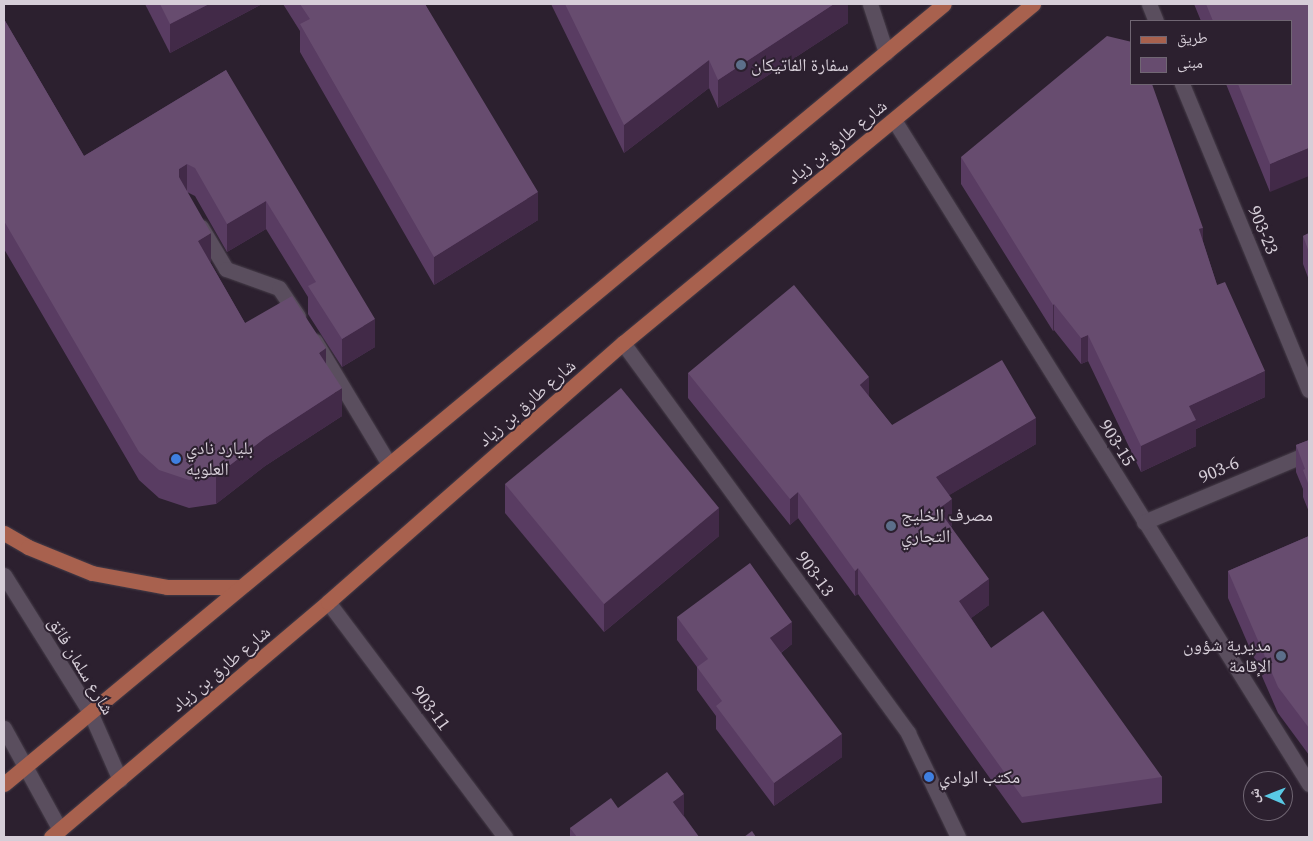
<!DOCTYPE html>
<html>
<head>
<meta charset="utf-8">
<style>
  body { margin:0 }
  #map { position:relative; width:1313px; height:841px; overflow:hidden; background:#2c202f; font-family:"Source Serif 4","Noto Naskh Arabic",serif }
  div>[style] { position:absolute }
  .roads { filter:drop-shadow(0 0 1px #463d49) drop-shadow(0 0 1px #463d49) }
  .lane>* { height:15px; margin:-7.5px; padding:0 7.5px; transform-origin:7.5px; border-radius:7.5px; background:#5a4e5e }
  .street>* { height:15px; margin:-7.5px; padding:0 7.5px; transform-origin:7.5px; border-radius:7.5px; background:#5a4e5e }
  .secondary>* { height:15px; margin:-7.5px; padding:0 7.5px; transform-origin:7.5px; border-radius:7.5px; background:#5a4e5e }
  .primary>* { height:15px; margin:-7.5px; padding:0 7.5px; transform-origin:7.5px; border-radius:7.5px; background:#a8614e }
  .wall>* { inset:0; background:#593c62 }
  .shaded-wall>* { inset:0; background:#422a48 }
  .building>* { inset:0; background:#674c6f }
  .dots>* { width:14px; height:14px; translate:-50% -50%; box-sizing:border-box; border:2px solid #2c202f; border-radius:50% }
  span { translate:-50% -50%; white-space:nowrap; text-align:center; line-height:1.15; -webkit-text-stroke:4px #2c202f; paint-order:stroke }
  .poi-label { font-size:18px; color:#d6ced8 }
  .left { translate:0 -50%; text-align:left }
  .right { translate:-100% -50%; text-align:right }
  .street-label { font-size:18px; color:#d6ced8 }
  .frame { position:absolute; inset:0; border:5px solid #d6ced8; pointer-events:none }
  .legend { position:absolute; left:1130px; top:20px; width:162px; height:65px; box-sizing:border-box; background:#2c202f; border:1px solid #706673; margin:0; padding:6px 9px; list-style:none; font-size:15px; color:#d6ced8 }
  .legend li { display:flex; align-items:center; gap:10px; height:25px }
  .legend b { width:25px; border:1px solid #706673 }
  .north { position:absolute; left:1243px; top:771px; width:50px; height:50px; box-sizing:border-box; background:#2c202f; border:1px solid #706673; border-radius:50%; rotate:271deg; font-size:14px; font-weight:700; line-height:20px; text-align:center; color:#d6ced8 }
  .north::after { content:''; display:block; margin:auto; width:18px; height:22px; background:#59c8e4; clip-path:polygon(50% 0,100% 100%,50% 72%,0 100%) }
</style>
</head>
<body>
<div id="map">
  <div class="roads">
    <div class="lane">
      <i style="left:201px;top:227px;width:49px;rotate:59.2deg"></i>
      <i style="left:226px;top:269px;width:56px;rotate:19.7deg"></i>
      <i style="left:279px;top:288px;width:34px;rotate:56deg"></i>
      <i style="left:315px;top:341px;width:144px;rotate:59deg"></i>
    </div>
    <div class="street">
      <i style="left:870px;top:4px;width:51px;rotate:71.6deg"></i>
      <i style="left:1149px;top:4px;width:18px;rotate:68deg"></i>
      <i style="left:1182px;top:84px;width:331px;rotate:67.5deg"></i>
      <i style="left:894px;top:120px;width:783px;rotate:57.99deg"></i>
      <i style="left:623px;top:343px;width:483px;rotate:53.8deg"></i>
      <i style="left:908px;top:733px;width:115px;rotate:64.3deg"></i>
      <i style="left:1144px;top:522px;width:179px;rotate:-22.7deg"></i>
      <i style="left:328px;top:602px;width:294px;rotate:53deg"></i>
    </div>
    <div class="secondary">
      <i style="left:4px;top:575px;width:162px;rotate:57.9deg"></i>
      <i style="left:90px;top:712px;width:74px;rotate:66.2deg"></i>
      <i style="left:4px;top:728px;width:116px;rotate:61.2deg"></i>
    </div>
    <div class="primary">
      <i style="left:4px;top:533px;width:28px;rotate:30deg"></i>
      <i style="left:28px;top:547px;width:69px;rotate:22.1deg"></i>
      <i style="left:92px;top:573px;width:76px;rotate:10.6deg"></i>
      <i style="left:167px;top:587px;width:73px"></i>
      <i style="left:4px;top:784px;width:1221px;rotate:-39.69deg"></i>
      <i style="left:51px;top:837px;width:363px;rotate:-40.3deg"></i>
      <i style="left:328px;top:602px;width:393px;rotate:-41.3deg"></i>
      <i style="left:623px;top:343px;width:532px;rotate:-39.58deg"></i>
    </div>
  </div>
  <div class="wall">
    <i style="clip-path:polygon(145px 4px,262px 4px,170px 53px)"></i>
    <i style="clip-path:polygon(283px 4px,425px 4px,538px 220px,434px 285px,300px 52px,300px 31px)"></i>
    <i style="clip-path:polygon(551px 4px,848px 4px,848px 23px,718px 108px,709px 88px,624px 153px)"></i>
    <i style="clip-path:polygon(1194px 4px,1309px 4px,1270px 192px,1226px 84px,1292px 84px,1292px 21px,1201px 21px)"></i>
    <i style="clip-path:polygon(4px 19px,84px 156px,226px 70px,375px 347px,342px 367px,308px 314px,308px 297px,266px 229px,227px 252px,195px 196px,187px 192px,211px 262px,210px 262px,245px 323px,326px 364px,342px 416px,265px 466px,216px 504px,189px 508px,159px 498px,139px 480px,4px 249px)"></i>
    <i style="clip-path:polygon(961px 157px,1203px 242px,1217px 285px,1265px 397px,1196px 429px,1196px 446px,1141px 472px,1088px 361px,1081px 364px,1054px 330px,1053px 331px,961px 184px)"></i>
    <i style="clip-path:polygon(1309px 233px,1309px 280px,1303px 264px,1303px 236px)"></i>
    <i style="clip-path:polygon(688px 373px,869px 397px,892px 425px,1036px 444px,949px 495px,952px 525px,951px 526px,989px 605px,971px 618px,991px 648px,1162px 777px,1162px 803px,1022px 823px,858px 594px,855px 596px,798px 518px,790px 525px,688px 398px)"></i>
    <i style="clip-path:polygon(1309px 440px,1309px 512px,1303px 497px,1303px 489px,1296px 472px,1296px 445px)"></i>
    <i style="clip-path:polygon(505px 484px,719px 536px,604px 632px,505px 513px)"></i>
    <i style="clip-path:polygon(1309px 536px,1309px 755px,1278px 713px,1228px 598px,1228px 571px)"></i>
    <i style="clip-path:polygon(677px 617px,792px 644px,781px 653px,842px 757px,774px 806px,716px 729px,716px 716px,697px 690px,697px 667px,677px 640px)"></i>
    <i style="clip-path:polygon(618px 808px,684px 816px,699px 837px,570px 837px,570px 828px)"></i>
  </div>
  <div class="shaded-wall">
    <i style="clip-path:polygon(209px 4px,262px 4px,170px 53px,170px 24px)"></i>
    <i style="clip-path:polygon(834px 4px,848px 4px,848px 23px,718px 108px,718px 80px)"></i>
    <i style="clip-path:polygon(709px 60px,709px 88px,624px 153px,624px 125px)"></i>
    <i style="clip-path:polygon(1309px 148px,1309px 176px,1270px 192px,1270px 164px)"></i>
    <i style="clip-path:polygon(187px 164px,187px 192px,179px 197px,179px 169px)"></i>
    <i style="clip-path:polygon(538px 192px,538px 220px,434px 285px,434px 257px)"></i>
    <i style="clip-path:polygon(266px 201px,266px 229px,227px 252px,227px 224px)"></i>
    <i style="clip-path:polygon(1203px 228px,1203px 254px,1199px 229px)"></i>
    <i style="clip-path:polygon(211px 233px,211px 262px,198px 269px,198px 241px)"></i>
    <i style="clip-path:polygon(1054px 304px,1054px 330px,1053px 331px,1053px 305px)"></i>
    <i style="clip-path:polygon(375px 319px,375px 347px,342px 367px,342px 339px)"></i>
    <i style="clip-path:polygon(1088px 335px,1088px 361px,1081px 364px,1081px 338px)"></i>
    <i style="clip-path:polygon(326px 348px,326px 377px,319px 353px)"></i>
    <i style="clip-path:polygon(1265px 371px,1265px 397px,1196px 429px,1196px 446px,1141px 472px,1141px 446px,1189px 406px)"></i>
    <i style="clip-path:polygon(869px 377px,869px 403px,860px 385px)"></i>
    <i style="clip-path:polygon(342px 388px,342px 416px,265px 466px,216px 504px,216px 476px,265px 438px)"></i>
    <i style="clip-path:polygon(1036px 418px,1036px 444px,936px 503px,936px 477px)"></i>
    <i style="clip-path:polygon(798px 492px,798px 518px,790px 525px,790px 499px)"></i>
    <i style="clip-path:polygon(952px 499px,952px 525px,938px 535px,938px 509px)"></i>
    <i style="clip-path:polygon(719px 508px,719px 536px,604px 632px,604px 604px)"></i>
    <i style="clip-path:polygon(858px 568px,858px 594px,855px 596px,855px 571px)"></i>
    <i style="clip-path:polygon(989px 579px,989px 605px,959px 627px,959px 601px)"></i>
    <i style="clip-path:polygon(792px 622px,792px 644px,770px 661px,770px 638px)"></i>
    <i style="clip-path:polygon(842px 734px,842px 757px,774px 806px,774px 783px)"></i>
    <i style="clip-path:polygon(684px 794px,684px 817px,673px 802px)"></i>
  </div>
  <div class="building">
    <i style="clip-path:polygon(160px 4px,209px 4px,170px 24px)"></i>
    <i style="clip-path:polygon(300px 4px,425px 4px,538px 192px,434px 257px,300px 24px,310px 19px)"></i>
    <i style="clip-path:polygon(565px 4px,834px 4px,718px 80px,709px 60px,624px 125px)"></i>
    <i style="clip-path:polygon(1206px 4px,1309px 4px,1309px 148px,1270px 164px,1238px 84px,1292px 84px,1292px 21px,1213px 21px)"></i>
    <i style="clip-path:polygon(4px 19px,84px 156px,226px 70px,375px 319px,342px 339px,308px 286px,316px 282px,266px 201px,227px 224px,195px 168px,187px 164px,179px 169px,179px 177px,211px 233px,198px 241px,245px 323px,292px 296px,326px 348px,319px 353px,342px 388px,265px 438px,216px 476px,189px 480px,159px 470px,139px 452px,4px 221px)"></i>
    <i style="clip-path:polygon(1107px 36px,1132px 42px,1132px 84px,1152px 84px,1203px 228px,1199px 229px,1217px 285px,1225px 282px,1265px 371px,1189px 406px,1196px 420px,1141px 446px,1088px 335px,1081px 338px,1054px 304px,1053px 305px,961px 157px)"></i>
    <i style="clip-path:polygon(1309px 233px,1309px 252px,1303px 236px)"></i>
    <i style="clip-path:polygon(794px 285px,869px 377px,860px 385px,892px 425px,1002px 360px,1036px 418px,936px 477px,952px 499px,938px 509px,989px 579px,959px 601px,991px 648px,1043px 611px,1162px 777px,1022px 797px,858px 568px,855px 571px,798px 492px,790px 499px,688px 373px)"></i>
    <i style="clip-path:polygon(621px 388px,719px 508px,604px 604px,505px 484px)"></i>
    <i style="clip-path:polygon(1309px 440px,1309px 486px,1303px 470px,1305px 469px,1296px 445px)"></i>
    <i style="clip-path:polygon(1309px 536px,1309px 728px,1278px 687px,1228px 571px)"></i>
    <i style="clip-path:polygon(750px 563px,792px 622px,770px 638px,842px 734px,774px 783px,716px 706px,722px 701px,697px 667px,708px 659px,677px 617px)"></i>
    <i style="clip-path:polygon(667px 772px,684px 794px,673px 802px,699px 837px,577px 837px,570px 828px,611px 798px,618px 808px)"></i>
    <i style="clip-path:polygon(752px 831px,756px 837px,744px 837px)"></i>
  </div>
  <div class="dots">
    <i style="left:741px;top:65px;background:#5c6f8a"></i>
    <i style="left:176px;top:459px;background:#3f7fe0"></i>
    <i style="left:891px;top:526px;background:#5c6f8a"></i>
    <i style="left:1281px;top:656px;background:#5c6f8a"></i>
    <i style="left:929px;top:777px;background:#3f7fe0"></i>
  </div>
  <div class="poi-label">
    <span class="left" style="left:751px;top:65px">سفارة الفاتيكان</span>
    <span class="left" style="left:186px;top:459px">بليارد نادي<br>العلويه</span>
    <span class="left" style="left:901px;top:526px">مصرف الخليج<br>التجاري</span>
    <span class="right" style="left:1271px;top:656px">مديرية شؤون<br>الإقامة</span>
    <span class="left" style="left:939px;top:777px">مكتب الوادي</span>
  </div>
  <div class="street-label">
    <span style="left:837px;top:142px;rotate:-39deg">شارع طارق بن زياد</span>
    <span style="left:1263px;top:230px;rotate:67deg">903-23</span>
    <span style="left:527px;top:403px;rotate:-41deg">شارع طارق بن زياد</span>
    <span style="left:1117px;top:443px;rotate:58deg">903-15</span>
    <span style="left:1219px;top:470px;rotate:-23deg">903-6</span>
    <span style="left:815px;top:574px;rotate:54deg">903-13</span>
    <span style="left:81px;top:666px;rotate:59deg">شارع سلمان فائق</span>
    <span style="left:221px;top:669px;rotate:-40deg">شارع طارق بن زياد</span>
    <span style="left:431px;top:708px;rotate:53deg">903-11</span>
  </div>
  <div class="frame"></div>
  <ul class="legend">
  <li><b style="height:6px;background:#a8614e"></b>طريق</li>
  <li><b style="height:14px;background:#674c6f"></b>مبنى</li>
  </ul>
  <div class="north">ش</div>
</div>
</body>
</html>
